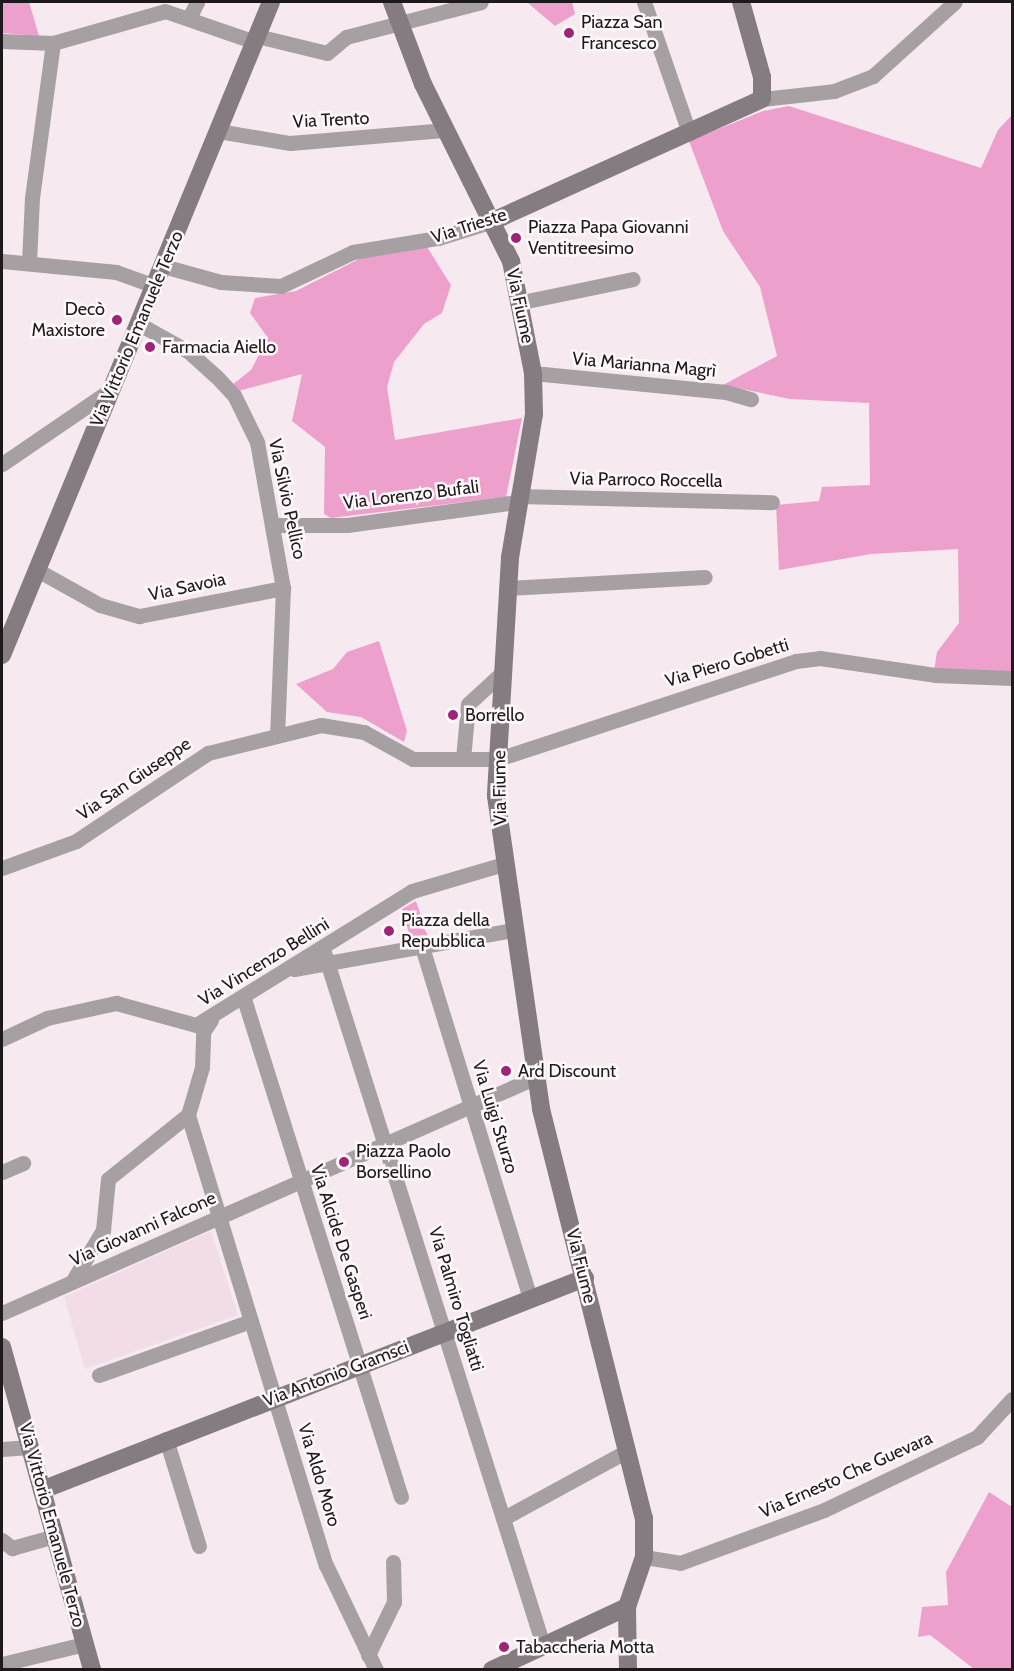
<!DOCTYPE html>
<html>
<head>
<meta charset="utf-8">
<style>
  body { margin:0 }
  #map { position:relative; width:1014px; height:1671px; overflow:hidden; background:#f6e9f0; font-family:Cabin,sans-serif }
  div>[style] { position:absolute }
  .built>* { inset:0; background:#f1dce7 }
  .green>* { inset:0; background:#eea0cd }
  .street>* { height:15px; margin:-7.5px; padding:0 7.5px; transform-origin:7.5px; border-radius:7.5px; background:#a6a0a3 }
  .secondary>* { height:18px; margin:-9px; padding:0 9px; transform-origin:9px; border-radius:9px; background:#847c80 }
  .dots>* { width:16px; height:16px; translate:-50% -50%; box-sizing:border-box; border:3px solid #fef8fb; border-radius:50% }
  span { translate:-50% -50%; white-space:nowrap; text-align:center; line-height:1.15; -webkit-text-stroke:5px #fef8fb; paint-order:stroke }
  .poi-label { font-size:18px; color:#1e1a1c }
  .left { translate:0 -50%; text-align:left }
  .right { translate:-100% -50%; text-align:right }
  .street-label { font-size:18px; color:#1e1a1c }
  .frame { position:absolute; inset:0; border:3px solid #1e1a1c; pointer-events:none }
</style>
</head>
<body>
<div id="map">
  <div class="built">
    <i style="clip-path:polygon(211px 1231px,238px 1315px,85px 1369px,64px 1297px)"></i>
  </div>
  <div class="green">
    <i style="clip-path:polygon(2px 2px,29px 2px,39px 36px,2px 33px)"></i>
    <i style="clip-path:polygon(572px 2px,575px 14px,555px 26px,528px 3px)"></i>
    <i style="clip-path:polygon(789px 106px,981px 168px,998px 130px,1012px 115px,1012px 675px,934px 671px,937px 652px,959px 623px,958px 549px,871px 554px,779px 570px,776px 505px,819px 501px,822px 487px,870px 485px,869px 403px,790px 399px,723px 385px,777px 356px,760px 287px,723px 231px,689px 141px,763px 111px)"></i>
    <i style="clip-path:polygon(427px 247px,451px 285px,442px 313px,424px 324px,394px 362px,387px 387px,395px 440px,522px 418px,506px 497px,331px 518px,324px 514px,325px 447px,292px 421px,302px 374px,238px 391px,232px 385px,251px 370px,268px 338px,250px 313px,255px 298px,296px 291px,363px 257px)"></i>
    <i style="clip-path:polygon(379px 641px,407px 731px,404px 742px,361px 717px,327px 712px,296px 684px,333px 669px,347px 652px)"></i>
    <i style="clip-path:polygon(416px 901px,428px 937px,411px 940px,402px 909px)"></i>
    <i style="clip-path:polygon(989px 1492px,1012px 1507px,1012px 1669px,974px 1669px,930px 1635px,918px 1637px,922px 1607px,948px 1605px,946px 1572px)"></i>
  </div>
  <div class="street">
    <i style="left:644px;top:2px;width:139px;rotate:71deg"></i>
    <i style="left:189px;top:18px;width:18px;rotate:-63deg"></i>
    <i style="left:257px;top:36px;width:72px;rotate:13.7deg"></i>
    <i style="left:327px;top:53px;width:25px;rotate:-40deg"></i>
    <i style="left:346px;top:37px;width:139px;rotate:-14.5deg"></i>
    <i style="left:2px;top:41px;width:51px;rotate:2.2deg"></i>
    <i style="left:53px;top:43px;width:116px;rotate:-15.9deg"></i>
    <i style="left:165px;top:11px;width:95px;rotate:19deg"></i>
    <i style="left:762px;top:99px;width:72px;rotate:-6.3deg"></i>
    <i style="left:834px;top:91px;width:42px;rotate:-21deg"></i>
    <i style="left:873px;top:76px;width:110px;rotate:-42.1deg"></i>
    <i style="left:218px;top:131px;width:73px;rotate:9.5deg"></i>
    <i style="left:290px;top:143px;width:157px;rotate:-4.8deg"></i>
    <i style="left:2px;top:261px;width:115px;rotate:5.5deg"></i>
    <i style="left:116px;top:272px;width:41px;rotate:19.7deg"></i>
    <i style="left:29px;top:263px;width:65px;rotate:-87.4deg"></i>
    <i style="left:32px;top:198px;width:156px;rotate:-82.3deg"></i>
    <i style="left:163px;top:266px;width:60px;rotate:15.4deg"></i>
    <i style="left:221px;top:282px;width:60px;rotate:3.8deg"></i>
    <i style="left:281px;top:286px;width:80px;rotate:-25.3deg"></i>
    <i style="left:353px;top:252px;width:86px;rotate:-9.4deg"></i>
    <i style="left:438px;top:238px;width:58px;rotate:-17.2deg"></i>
    <i style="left:522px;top:302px;width:113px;rotate:-11.7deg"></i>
    <i style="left:139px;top:324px;width:57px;rotate:29.2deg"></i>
    <i style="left:189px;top:352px;width:36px;rotate:42deg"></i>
    <i style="left:216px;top:376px;width:26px;rotate:47deg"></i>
    <i style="left:234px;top:395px;width:52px;rotate:63.9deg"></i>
    <i style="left:257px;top:442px;width:148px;rotate:79.9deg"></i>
    <i style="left:283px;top:588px;width:147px;rotate:92.3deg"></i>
    <i style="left:533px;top:373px;width:194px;rotate:5.6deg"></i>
    <i style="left:726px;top:392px;width:26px;rotate:16deg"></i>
    <i style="left:2px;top:464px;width:133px;rotate:-34.3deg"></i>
    <i style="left:518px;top:496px;width:254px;rotate:1.4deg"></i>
    <i style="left:274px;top:525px;width:73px"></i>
    <i style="left:347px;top:525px;width:172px;rotate:-7.7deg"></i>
    <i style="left:37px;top:570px;width:72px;rotate:29.1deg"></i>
    <i style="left:100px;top:605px;width:41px;rotate:15.8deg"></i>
    <i style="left:139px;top:616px;width:147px;rotate:-11deg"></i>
    <i style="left:508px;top:588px;width:197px;rotate:-3.2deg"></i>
    <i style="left:463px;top:759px;width:55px;rotate:-84.8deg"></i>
    <i style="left:468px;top:704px;width:49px;rotate:-42.5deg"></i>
    <i style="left:2px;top:868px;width:79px;rotate:-20deg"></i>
    <i style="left:76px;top:841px;width:159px;rotate:-33.7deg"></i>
    <i style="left:208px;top:753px;width:116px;rotate:-13.9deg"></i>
    <i style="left:321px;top:725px;width:44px;rotate:9.2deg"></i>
    <i style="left:364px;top:732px;width:56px;rotate:28.9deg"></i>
    <i style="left:413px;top:759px;width:85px"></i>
    <i style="left:498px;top:759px;width:314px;rotate:-18.2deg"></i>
    <i style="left:796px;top:661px;width:24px;rotate:-7deg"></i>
    <i style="left:820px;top:658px;width:116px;rotate:8.4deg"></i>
    <i style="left:935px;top:675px;width:77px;rotate:2.2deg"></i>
    <i style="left:422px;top:947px;width:368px;rotate:72.9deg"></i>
    <i style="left:323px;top:949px;width:730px;rotate:72.46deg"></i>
    <i style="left:294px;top:969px;width:222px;rotate:-10.1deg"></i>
    <i style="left:244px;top:999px;width:522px;rotate:72.5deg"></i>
    <i style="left:2px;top:1039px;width:50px;rotate:-25deg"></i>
    <i style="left:47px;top:1018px;width:71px;rotate:-12.3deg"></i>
    <i style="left:116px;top:1003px;width:83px;rotate:15.4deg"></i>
    <i style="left:196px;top:1025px;width:254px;rotate:-31.8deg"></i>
    <i style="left:412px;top:891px;width:96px;rotate:-16.4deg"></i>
    <i style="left:188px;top:1115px;width:471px;rotate:73deg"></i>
    <i style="left:326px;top:1565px;width:116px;rotate:64.5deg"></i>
    <i style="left:2px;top:1172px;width:23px;rotate:-23deg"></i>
    <i style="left:72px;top:1282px;width:61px;rotate:-59.2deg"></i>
    <i style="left:103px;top:1230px;width:51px;rotate:-84.4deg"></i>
    <i style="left:108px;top:1179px;width:102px;rotate:-38.7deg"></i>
    <i style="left:188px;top:1115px;width:50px;rotate:-73.7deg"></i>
    <i style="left:202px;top:1067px;width:35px;rotate:-88deg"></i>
    <i style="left:203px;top:1032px;width:14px;rotate:-56deg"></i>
    <i style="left:2px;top:1313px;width:582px;rotate:-23.83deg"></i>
    <i style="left:99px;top:1375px;width:161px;rotate:-19.6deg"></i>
    <i style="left:166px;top:1439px;width:112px;rotate:72.9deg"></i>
    <i style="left:2px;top:1449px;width:28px;rotate:-4deg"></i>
    <i style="left:504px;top:1518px;width:140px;rotate:-28.6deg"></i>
    <i style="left:2px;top:1540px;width:13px;rotate:39deg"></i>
    <i style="left:12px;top:1548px;width:45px;rotate:-15.6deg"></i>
    <i style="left:644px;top:1557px;width:36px;rotate:9deg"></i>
    <i style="left:680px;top:1563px;width:153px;rotate:-20.2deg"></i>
    <i style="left:824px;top:1510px;width:170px;rotate:-25.5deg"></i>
    <i style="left:977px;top:1437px;width:52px;rotate:-47.4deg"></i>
    <i style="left:368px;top:1655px;width:59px;rotate:-63.9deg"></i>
    <i style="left:394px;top:1602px;width:40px;rotate:-91.4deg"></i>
    <i style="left:2px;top:1664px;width:84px;rotate:-13.7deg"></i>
  </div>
  <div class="secondary">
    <i style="left:392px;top:2px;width:88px;rotate:69.3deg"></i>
    <i style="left:423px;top:84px;width:198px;rotate:63.6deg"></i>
    <i style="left:511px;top:261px;width:114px;rotate:78.9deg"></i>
    <i style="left:533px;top:373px;width:41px;rotate:88.6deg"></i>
    <i style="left:534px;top:414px;width:146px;rotate:99.5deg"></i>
    <i style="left:510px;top:558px;width:238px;rotate:93.4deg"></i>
    <i style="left:496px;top:796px;width:316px;rotate:81.8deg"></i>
    <i style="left:541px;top:1109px;width:422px;rotate:75.9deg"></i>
    <i style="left:644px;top:1518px;width:39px;rotate:90deg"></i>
    <i style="left:644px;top:1557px;width:53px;rotate:108.8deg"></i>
    <i style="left:627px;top:1607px;width:63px;rotate:89.1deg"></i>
    <i style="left:493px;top:221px;width:295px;rotate:-24.4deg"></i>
    <i style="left:762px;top:99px;width:22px;rotate:-90deg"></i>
    <i style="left:762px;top:77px;width:78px;rotate:-105.6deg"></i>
    <i style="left:2px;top:655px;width:706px;rotate:-67.61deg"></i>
    <i style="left:2px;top:1347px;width:335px;rotate:74.4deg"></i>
    <i style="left:42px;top:1490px;width:583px;rotate:-21.33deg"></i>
    <i style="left:492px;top:1670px;width:149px;rotate:-25deg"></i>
  </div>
  <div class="dots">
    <i style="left:569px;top:33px;background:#9f2378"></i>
    <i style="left:516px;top:238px;background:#9f2378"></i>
    <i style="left:117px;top:320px;background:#9f2378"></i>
    <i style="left:150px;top:347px;background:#9f2378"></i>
    <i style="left:453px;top:715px;background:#9f2378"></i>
    <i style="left:389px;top:931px;background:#9f2378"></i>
    <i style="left:506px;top:1071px;background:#9f2378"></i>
    <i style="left:344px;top:1162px;background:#9f2378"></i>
    <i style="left:504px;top:1647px;background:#9f2378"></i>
  </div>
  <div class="poi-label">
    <span class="left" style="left:581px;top:33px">Piazza San<br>Francesco</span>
    <span class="left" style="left:528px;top:238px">Piazza Papa Giovanni<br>Ventitreesimo</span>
    <span class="right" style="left:105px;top:320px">Decò<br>Maxistore</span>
    <span class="left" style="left:162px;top:347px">Farmacia Aiello</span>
    <span class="left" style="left:465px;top:715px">Borrello</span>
    <span class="left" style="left:401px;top:931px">Piazza della<br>Repubblica</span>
    <span class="left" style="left:518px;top:1071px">Ard Discount</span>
    <span class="left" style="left:356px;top:1162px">Piazza Paolo<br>Borsellino</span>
    <span class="left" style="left:516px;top:1647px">Tabaccheria Motta</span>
  </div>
  <div class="street-label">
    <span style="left:331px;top:120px;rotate:-3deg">Via Trento</span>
    <span style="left:469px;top:226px;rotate:-18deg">Via Trieste</span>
    <span style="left:520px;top:306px;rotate:78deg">Via Fiume</span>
    <span style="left:137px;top:329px;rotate:-67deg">Via Vittorio Emanuele Terzo</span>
    <span style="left:644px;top:365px;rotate:5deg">Via Marianna Magrì</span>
    <span style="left:646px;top:480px;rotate:1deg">Via Parroco Roccella</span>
    <span style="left:411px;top:495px;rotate:-7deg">Via Lorenzo Bufali</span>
    <span style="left:287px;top:499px;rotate:78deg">Via Silvio Pellico</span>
    <span style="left:187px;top:587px;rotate:-12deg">Via Savoia</span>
    <span style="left:727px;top:663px;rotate:-17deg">Via Piero Gobetti</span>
    <span style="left:134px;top:779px;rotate:-34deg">Via San Giuseppe</span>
    <span style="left:500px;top:788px;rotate:-91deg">Via Fiume</span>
    <span style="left:264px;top:962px;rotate:-32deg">Via Vincenzo Bellini</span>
    <span style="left:495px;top:1117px;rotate:73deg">Via Luigi Sturzo</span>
    <span style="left:143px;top:1229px;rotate:-24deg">Via Giovanni Falcone</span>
    <span style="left:341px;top:1242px;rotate:72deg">Via Alcide De Gasperi</span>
    <span style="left:581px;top:1266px;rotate:76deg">Via Fiume</span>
    <span style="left:456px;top:1299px;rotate:73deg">Via Palmiro Togliatti</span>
    <span style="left:336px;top:1374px;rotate:-21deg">Via Antonio Gramsci</span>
    <span style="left:319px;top:1475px;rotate:73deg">Via Aldo Moro</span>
    <span style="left:846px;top:1475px;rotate:-24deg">Via Ernesto Che Guevara</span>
    <span style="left:52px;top:1525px;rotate:75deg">Via Vittorio Emanuele Terzo</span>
  </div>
  <div class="frame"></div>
</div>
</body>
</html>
